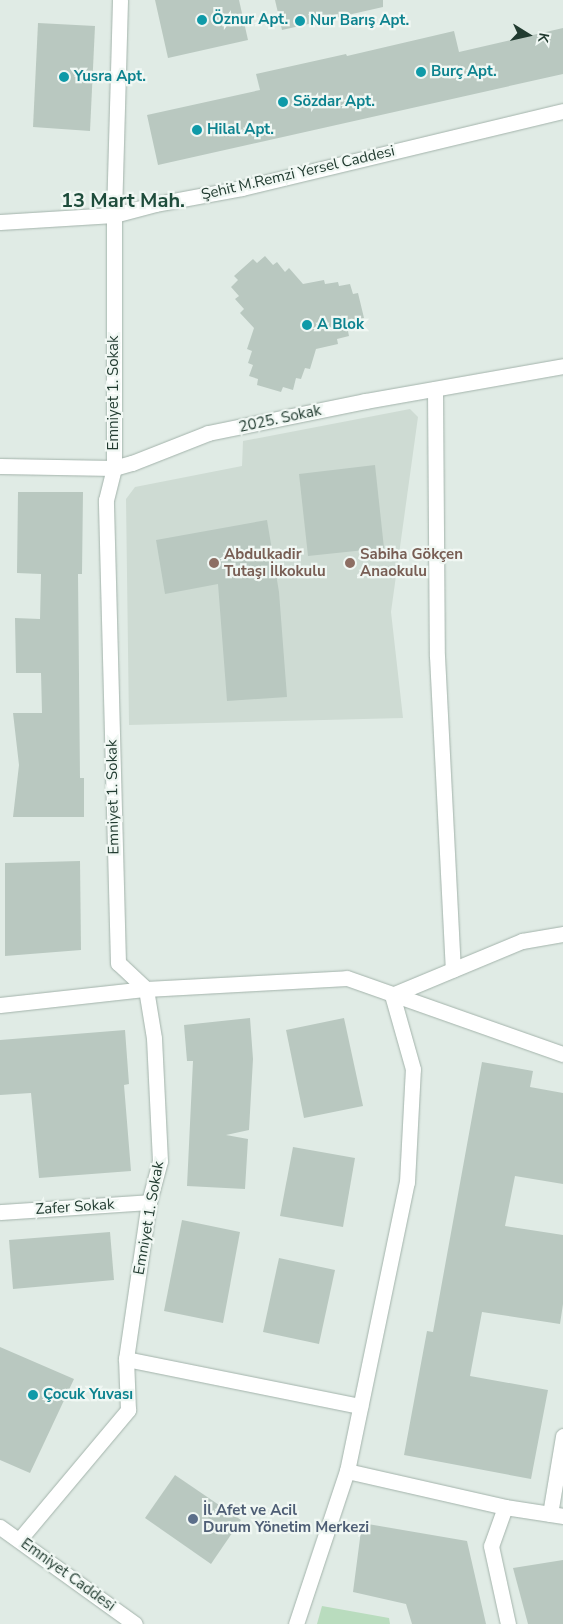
<!DOCTYPE html>
<html>
<head>
<meta charset="utf-8">
<style>
  body { margin:0 }
  #map { position:relative; width:563px; height:1624px; overflow:hidden; background:#e0ebe5; font-family:"Nunito Sans",sans-serif }
  div>[style] { position:absolute }
  .built>* { inset:0; background:#cedbd3 }
  .green>* { inset:0; background:#b9dcbe }
  .building>* { inset:0; background:#b9c8c0 }
  .roads { filter:drop-shadow(0 0 1px #a3b3ab) drop-shadow(0 0 1px #a3b3ab) }
  .street>* { height:15px; margin:-7.5px; padding:0 7.5px; transform-origin:7.5px; border-radius:7.5px; background:#fff }
  .secondary>* { height:15px; margin:-7.5px; padding:0 7.5px; transform-origin:7.5px; border-radius:7.5px; background:#fff }
  .dots>* { width:14px; height:14px; translate:-50% -50%; box-sizing:border-box; border:2px solid #f0f7f3; border-radius:50% }
  span { translate:-50% -50%; white-space:nowrap; text-align:center; line-height:1.15; -webkit-text-stroke:4.5px #f0f7f3; paint-order:stroke }
  .culture-label { font-size:15px; color:#0d838f; font-weight:700 }
  .left { translate:0 -50%; text-align:left }
  .street-label { font-size:15px; color:#213b30 }
  .education-label { font-size:15px; color:#785e54; font-weight:700 }
  .service-label { font-size:15px; color:#4e5e75; font-weight:700 }
  .district-label { font-size:20px; color:#1e4c3b; font-weight:700 }
  .north { position:absolute; left:503px; top:10px; width:50px; height:50px; -webkit-text-stroke:4px #f0f7f3; paint-order:stroke; rotate:100deg; font-size:14px; font-weight:700; line-height:20px; text-align:center; color:#213b30 }
  .north::after { content:''; display:block; margin:auto; width:18px; height:22px; background:#213b30; clip-path:polygon(50% 0,100% 100%,50% 72%,0 100%) }
</style>
</head>
<body>
<div id="map">
  <div class="built">
    <i style="clip-path:polygon(410px 409px,418px 417px,391px 612px,403px 718px,129px 725px,126px 499px,135px 487px,242px 466px,243px 441px)"></i>
  </div>
  <div class="green">
    <i style="clip-path:polygon(322px 1606px,389px 1618px,390px 1624px,317px 1624px)"></i>
  </div>
  <div class="building">
    <i style="clip-path:polygon(155px 0,239px 0,248px 40px,168px 58px)"></i>
    <i style="clip-path:polygon(275px 0,383px 0,383px 7px,282px 30px)"></i>
    <i style="clip-path:polygon(38px 23px,95px 26px,90px 131px,33px 127px)"></i>
    <i style="clip-path:polygon(563px 28px,563px 74px,158px 165px,147px 115px,260px 90px,256px 74px,346px 54px,347px 56px,454px 31px,459px 52px)"></i>
    <i style="clip-path:polygon(265px 256px,273px 265px,277px 262px,285px 272px,289px 268px,303px 284px,324px 280px,325px 284px,338px 282px,339px 286px,350px 284px,353px 294px,358px 293px,364px 318px,358px 319px,360px 329px,348px 331px,349px 336px,337px 339px,338px 344px,316px 349px,310px 369px,305px 368px,301px 379px,296px 378px,293px 390px,283px 387px,281px 392px,257px 385px,258px 379px,249px 376px,253px 365px,248px 363px,252px 351px,247px 349px,254px 328px,240px 313px,244px 309px,235px 299px,239px 296px,231px 287px,238px 280px,234px 276px,253px 259px,257px 263px)"></i>
    <i style="clip-path:polygon(375px 465px,384px 548px,308px 556px,299px 474px)"></i>
    <i style="clip-path:polygon(18px 492px,83px 492px,82px 574px,78px 574px,80px 778px,84px 778px,84px 817px,13px 817px,19px 765px,13px 713px,42px 713px,41px 673px,16px 673px,15px 618px,40px 619px,41px 574px,17px 573px)"></i>
    <i style="clip-path:polygon(267px 520px,279px 592px,287px 697px,227px 701px,218px 584px,165px 594px,156px 540px)"></i>
    <i style="clip-path:polygon(80px 861px,81px 950px,5px 956px,5px 863px)"></i>
    <i style="clip-path:polygon(250px 1018px,253px 1059px,249px 1130px,226px 1135px,248px 1139px,245px 1189px,187px 1186px,193px 1061px,187px 1061px,184px 1025px)"></i>
    <i style="clip-path:polygon(344px 1018px,363px 1106px,304px 1118px,286px 1030px)"></i>
    <i style="clip-path:polygon(125px 1030px,129px 1084px,124px 1085px,131px 1171px,39px 1178px,31px 1093px,0 1095px,0 1040px)"></i>
    <i style="clip-path:polygon(482px 1062px,533px 1071px,530px 1087px,563px 1093px,563px 1184px,515px 1176px,505px 1226px,563px 1235px,563px 1304px,560px 1324px,482px 1312px,470px 1376px,548px 1390px,531px 1479px,404px 1455px,427px 1331px,433px 1332px)"></i>
    <i style="clip-path:polygon(293px 1147px,355px 1158px,343px 1227px,280px 1216px)"></i>
    <i style="clip-path:polygon(182px 1220px,240px 1232px,223px 1323px,164px 1311px)"></i>
    <i style="clip-path:polygon(110px 1232px,114px 1280px,13px 1289px,9px 1240px)"></i>
    <i style="clip-path:polygon(279px 1258px,335px 1270px,319px 1344px,263px 1332px)"></i>
    <i style="clip-path:polygon(0 1347px,74px 1379px,30px 1473px,0 1460px)"></i>
    <i style="clip-path:polygon(175px 1475px,241px 1520px,211px 1564px,145px 1518px)"></i>
    <i style="clip-path:polygon(362px 1523px,467px 1541px,486px 1624px,412px 1624px,406px 1604px,353px 1592px)"></i>
    <i style="clip-path:polygon(563px 1560px,563px 1624px,528px 1624px,513px 1568px)"></i>
  </div>
  <div class="roads">
    <div class="street">
      <i style="left:435px;top:389px;width:267px;rotate:89.6deg"></i>
      <i style="left:437px;top:656px;width:314px;rotate:87.1deg"></i>
      <i style="left:0;top:466px;width:114px;rotate:1deg"></i>
      <i style="left:114px;top:468px;width:19px;rotate:-16deg"></i>
      <i style="left:132px;top:463px;width:82px;rotate:-21.5deg"></i>
      <i style="left:208px;top:433px;width:160px;rotate:-11.5deg"></i>
      <i style="left:365px;top:401px;width:201px;rotate:-10deg"></i>
      <i style="left:392px;top:995px;width:141px;rotate:-22.6deg"></i>
      <i style="left:522px;top:941px;width:42px;rotate:-9.7deg"></i>
      <i style="left:0;top:1005px;width:147px;rotate:-6.3deg"></i>
      <i style="left:146px;top:989px;width:201px;rotate:-3.1deg"></i>
      <i style="left:347px;top:978px;width:229px;rotate:19.4deg"></i>
      <i style="left:0;top:1212px;width:149px;rotate:-3.8deg"></i>
      <i style="left:126px;top:1359px;width:239px;rotate:11.4deg"></i>
      <i style="left:347px;top:1471px;width:162px;rotate:12.8deg"></i>
      <i style="left:505px;top:1507px;width:59px;rotate:8.8deg"></i>
      <i style="left:505px;top:1507px;width:41px;rotate:109.7deg"></i>
      <i style="left:491px;top:1546px;width:80px;rotate:77.7deg"></i>
      <i style="left:550px;top:1514px;width:79px;rotate:-80.5deg"></i>
      <i style="left:19px;top:1540px;width:170px;rotate:-50deg"></i>
      <i style="left:128px;top:1410px;width:51px;rotate:-92.2deg"></i>
      <i style="left:126px;top:1359px;width:159px;rotate:-81.7deg"></i>
      <i style="left:149px;top:1202px;width:42px;rotate:-75deg"></i>
      <i style="left:160px;top:1161px;width:123px;rotate:-92.8deg"></i>
      <i style="left:154px;top:1038px;width:50px;rotate:-99.3deg"></i>
      <i style="left:146px;top:989px;width:38px;rotate:-137deg"></i>
      <i style="left:118px;top:963px;width:463px;rotate:-91.5deg"></i>
      <i style="left:106px;top:500px;width:33px;rotate:-76deg"></i>
      <i style="left:114px;top:468px;width:253px;rotate:-90deg"></i>
      <i style="left:114px;top:215px;width:215px;rotate:-88.4deg"></i>
      <i style="left:296px;top:1624px;width:161px;rotate:-71.6deg"></i>
      <i style="left:347px;top:1471px;width:295px;rotate:-78.3deg"></i>
      <i style="left:407px;top:1182px;width:113px;rotate:-87deg"></i>
      <i style="left:413px;top:1069px;width:77px;rotate:-105.8deg"></i>
    </div>
    <div class="secondary">
      <i style="left:0;top:222px;width:114px;rotate:-3.5deg"></i>
      <i style="left:114px;top:215px;width:43px;rotate:-14.7deg"></i>
      <i style="left:156px;top:204px;width:87px;rotate:-10.5deg"></i>
      <i style="left:242px;top:188px;width:330px;rotate:-13.5deg"></i>
      <i style="left:0;top:1527px;width:166px;rotate:35.7deg"></i>
    </div>
  </div>
  <div class="dots">
    <i style="left:202px;top:20px;background:#0f9aa8"></i>
    <i style="left:300px;top:21px;background:#0f9aa8"></i>
    <i style="left:421px;top:72px;background:#0f9aa8"></i>
    <i style="left:64px;top:77px;background:#0f9aa8"></i>
    <i style="left:283px;top:102px;background:#0f9aa8"></i>
    <i style="left:197px;top:130px;background:#0f9aa8"></i>
    <i style="left:307px;top:325px;background:#0f9aa8"></i>
    <i style="left:214px;top:563px;background:#8d6e63"></i>
    <i style="left:350px;top:563px;background:#8d6e63"></i>
    <i style="left:33px;top:1395px;background:#0f9aa8"></i>
    <i style="left:193px;top:1519px;background:#5c6f8a"></i>
  </div>
  <div class="culture-label">
    <span class="left" style="left:212px;top:20px">Öznur Apt.</span>
    <span class="left" style="left:310px;top:21px">Nur Barış Apt.</span>
    <span class="left" style="left:431px;top:72px">Burç Apt.</span>
    <span class="left" style="left:74px;top:77px">Yusra Apt.</span>
    <span class="left" style="left:293px;top:102px">Sözdar Apt.</span>
    <span class="left" style="left:207px;top:130px">Hilal Apt.</span>
    <span class="left" style="left:317px;top:325px">A Blok</span>
    <span class="left" style="left:43px;top:1395px">Çocuk Yuvası</span>
  </div>
  <div class="street-label">
    <span style="left:298px;top:173px;rotate:-13deg">Şehit M.Remzi Yersel Caddesi</span>
    <span style="left:114px;top:393px;rotate:-90deg">Emniyet 1. Sokak</span>
    <span style="left:280px;top:419px;rotate:-12deg">2025. Sokak</span>
    <span style="left:113px;top:797px;rotate:-91deg">Emniyet 1. Sokak</span>
    <span style="left:75px;top:1207px;rotate:-4deg">Zafer Sokak</span>
    <span style="left:149px;top:1218px;rotate:-80deg">Emniyet 1. Sokak</span>
    <span style="left:68px;top:1575px;rotate:36deg">Emniyet Caddesi</span>
  </div>
  <div class="education-label">
    <span class="left" style="left:224px;top:563px">Abdulkadir<br>Tutaşı İlkokulu</span>
    <span class="left" style="left:360px;top:563px">Sabiha Gökçen<br>Anaokulu</span>
  </div>
  <div class="service-label">
    <span class="left" style="left:203px;top:1519px">İl Afet ve Acil<br>Durum Yönetim Merkezi</span>
  </div>
  <div class="district-label">
    <span style="left:123px;top:200px">13 Mart Mah.</span>
  </div>
  <div class="north">K</div>
</div>
</body>
</html>
